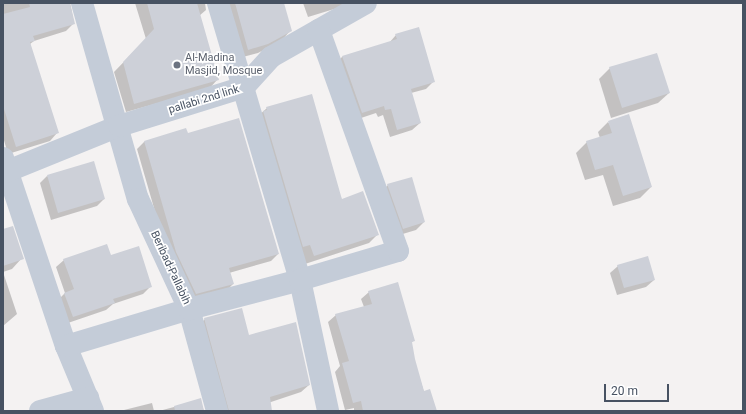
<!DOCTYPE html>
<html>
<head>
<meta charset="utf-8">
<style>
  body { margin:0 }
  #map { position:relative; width:746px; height:414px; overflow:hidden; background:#f4f2f2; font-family:Roboto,sans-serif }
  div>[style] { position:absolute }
  .shadow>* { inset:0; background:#0003 }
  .building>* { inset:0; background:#cdd0d8 }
  .street>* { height:22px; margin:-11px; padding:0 11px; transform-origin:11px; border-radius:11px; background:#c4ccd8 }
  .dots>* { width:11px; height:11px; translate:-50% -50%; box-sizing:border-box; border:2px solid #fff; border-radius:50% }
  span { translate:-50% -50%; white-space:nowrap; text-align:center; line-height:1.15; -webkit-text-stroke:3.5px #fff; paint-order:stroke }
  .worship-label { font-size:11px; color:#5b616d }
  .left { translate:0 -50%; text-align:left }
  .street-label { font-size:11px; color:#475262 }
  .frame { position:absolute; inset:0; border:4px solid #475262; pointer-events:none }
  .scale { position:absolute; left:604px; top:384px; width:65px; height:18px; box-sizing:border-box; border:2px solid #475262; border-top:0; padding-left:5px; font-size:12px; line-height:14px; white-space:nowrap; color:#475262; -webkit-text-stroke:3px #fff; paint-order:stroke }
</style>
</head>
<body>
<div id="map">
  <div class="shadow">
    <i style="clip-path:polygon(3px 3px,70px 3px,74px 23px,66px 31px,34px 41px,30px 44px,57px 133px,50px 141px,8px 154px,3px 137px)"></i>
    <i style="clip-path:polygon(135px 3px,205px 3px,206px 10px,199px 16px,217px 80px,209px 89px,126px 112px,114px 72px,146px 39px)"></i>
    <i style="clip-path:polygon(218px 3px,282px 3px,290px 31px,282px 40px,258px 53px,239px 58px)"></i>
    <i style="clip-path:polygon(303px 3px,354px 3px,308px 17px)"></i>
    <i style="clip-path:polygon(396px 35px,434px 81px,426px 89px,411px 93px,420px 123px,412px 130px,390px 137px,383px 115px,378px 117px,376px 113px,355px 120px,335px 64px,342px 57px,389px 43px)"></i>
    <i style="clip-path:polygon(610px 68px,669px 93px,658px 103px,611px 118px,599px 79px)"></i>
    <i style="clip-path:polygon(267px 108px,342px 200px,378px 234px,369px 243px,305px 264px,258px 116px)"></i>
    <i style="clip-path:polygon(608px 122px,651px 187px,640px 198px,613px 206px,603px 175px,585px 180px,576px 153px,587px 142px,600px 138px,598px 132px)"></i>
    <i style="clip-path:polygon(187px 135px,278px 254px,271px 261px,229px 273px,233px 284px,225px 292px,188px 301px,169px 260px,137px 149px,144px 142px)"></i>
    <i style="clip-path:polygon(47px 176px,104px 199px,97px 206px,51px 220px,40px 183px)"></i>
    <i style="clip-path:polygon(388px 185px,424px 222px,416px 230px,396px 236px,380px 193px)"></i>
    <i style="clip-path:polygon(3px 230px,22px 258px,12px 269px,3px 272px,17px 314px,3px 326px)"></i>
    <i style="clip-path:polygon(111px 256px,150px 287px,143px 294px,113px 304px,106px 310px,65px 324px,57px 301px,65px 293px,56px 267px,64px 260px)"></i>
    <i style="clip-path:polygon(618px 266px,654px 280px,646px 287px,617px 295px,610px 273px)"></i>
    <i style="clip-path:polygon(369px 292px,414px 340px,411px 343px,414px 360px,424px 392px,436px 411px,354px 411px,354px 408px,345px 410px,335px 372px,340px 366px,328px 322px,336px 315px,364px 307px,361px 299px)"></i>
    <i style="clip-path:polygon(205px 319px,249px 337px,309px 385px,301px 392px,268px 403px,270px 411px,221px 411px,198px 326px)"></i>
    <i style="clip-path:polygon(200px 400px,204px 411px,159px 411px)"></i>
    <i style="clip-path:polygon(152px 403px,154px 411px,120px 411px)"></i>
  </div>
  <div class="building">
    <i style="clip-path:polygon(29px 3px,70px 3px,75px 24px,33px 36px,35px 41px,30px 42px,59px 133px,16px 147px,3px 106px,3px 14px,30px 7px)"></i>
    <i style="clip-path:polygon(147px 3px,197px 3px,219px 80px,134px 104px,123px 62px,154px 29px)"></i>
    <i style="clip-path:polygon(235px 3px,284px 3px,292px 31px,268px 44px,248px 50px)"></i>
    <i style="clip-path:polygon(419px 27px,435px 82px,411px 89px,421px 123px,397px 130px,391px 109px,385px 110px,384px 106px,362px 113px,342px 56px,397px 39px,395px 34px)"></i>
    <i style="clip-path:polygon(657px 53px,670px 93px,622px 108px,609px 67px)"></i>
    <i style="clip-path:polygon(312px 94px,341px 196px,342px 199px,363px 191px,379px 235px,314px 256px,310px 245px,303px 247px,263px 111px,267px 110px,266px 107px)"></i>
    <i style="clip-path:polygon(629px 114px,652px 187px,623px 196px,613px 165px,595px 170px,586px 141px,612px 133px,608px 121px)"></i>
    <i style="clip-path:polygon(239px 118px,279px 254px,229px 268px,234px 284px,196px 294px,176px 252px,144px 141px,186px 128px,188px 133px)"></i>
    <i style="clip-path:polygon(94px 161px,105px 199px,58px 213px,47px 175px)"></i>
    <i style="clip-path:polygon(412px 177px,425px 222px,403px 229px,387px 184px)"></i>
    <i style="clip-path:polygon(13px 226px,24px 259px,3px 266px,3px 229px)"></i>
    <i style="clip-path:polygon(107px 244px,111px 255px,139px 246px,152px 287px,113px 299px,115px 303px,73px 317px,64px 293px,74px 289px,63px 259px)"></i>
    <i style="clip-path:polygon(648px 256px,655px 280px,624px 288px,617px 265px)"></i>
    <i style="clip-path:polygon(398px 282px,415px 341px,412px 342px,415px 359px,424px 391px,430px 389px,437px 411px,363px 411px,361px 401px,353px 403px,342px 363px,349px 361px,335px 314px,372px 304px,368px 291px)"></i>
    <i style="clip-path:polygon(242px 308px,249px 335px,296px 322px,310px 385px,270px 397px,272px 411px,229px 411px,204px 318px)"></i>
    <i style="clip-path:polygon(201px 398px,204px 411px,175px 411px,174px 406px)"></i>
  </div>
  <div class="street">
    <i style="left:82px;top:3px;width:204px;rotate:74.1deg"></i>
    <i style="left:138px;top:199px;width:121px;rotate:65.1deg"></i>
    <i style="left:189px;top:309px;width:106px;rotate:74.6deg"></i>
    <i style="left:218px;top:3px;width:289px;rotate:73.5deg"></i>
    <i style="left:300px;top:280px;width:134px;rotate:77.9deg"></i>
    <i style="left:3px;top:158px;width:198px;rotate:71.5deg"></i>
    <i style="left:66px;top:346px;width:70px;rotate:67.4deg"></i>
    <i style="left:3px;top:173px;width:125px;rotate:-22.1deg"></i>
    <i style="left:119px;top:126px;width:131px;rotate:-17.3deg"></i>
    <i style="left:244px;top:87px;width:40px;rotate:-48deg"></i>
    <i style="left:271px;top:57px;width:109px;rotate:-29.6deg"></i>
    <i style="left:66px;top:346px;width:128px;rotate:-16.7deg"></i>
    <i style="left:189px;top:309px;width:115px;rotate:-14.6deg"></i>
    <i style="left:300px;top:280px;width:102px;rotate:-16.5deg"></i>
    <i style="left:398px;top:251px;width:235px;rotate:-109.7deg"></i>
    <i style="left:40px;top:411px;width:50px;rotate:-15.2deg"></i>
  </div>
  <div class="dots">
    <i style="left:177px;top:65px;background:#6b7280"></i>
  </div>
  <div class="worship-label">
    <span class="left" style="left:185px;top:65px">Al-Madina<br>Masjid, Mosque</span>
  </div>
  <div class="street-label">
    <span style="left:204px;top:100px;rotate:-17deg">pallabi 2nd link</span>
    <span style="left:170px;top:268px;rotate:65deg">Beribad-Pallabih</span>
  </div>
  <div class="frame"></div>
  <div class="scale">20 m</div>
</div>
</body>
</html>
